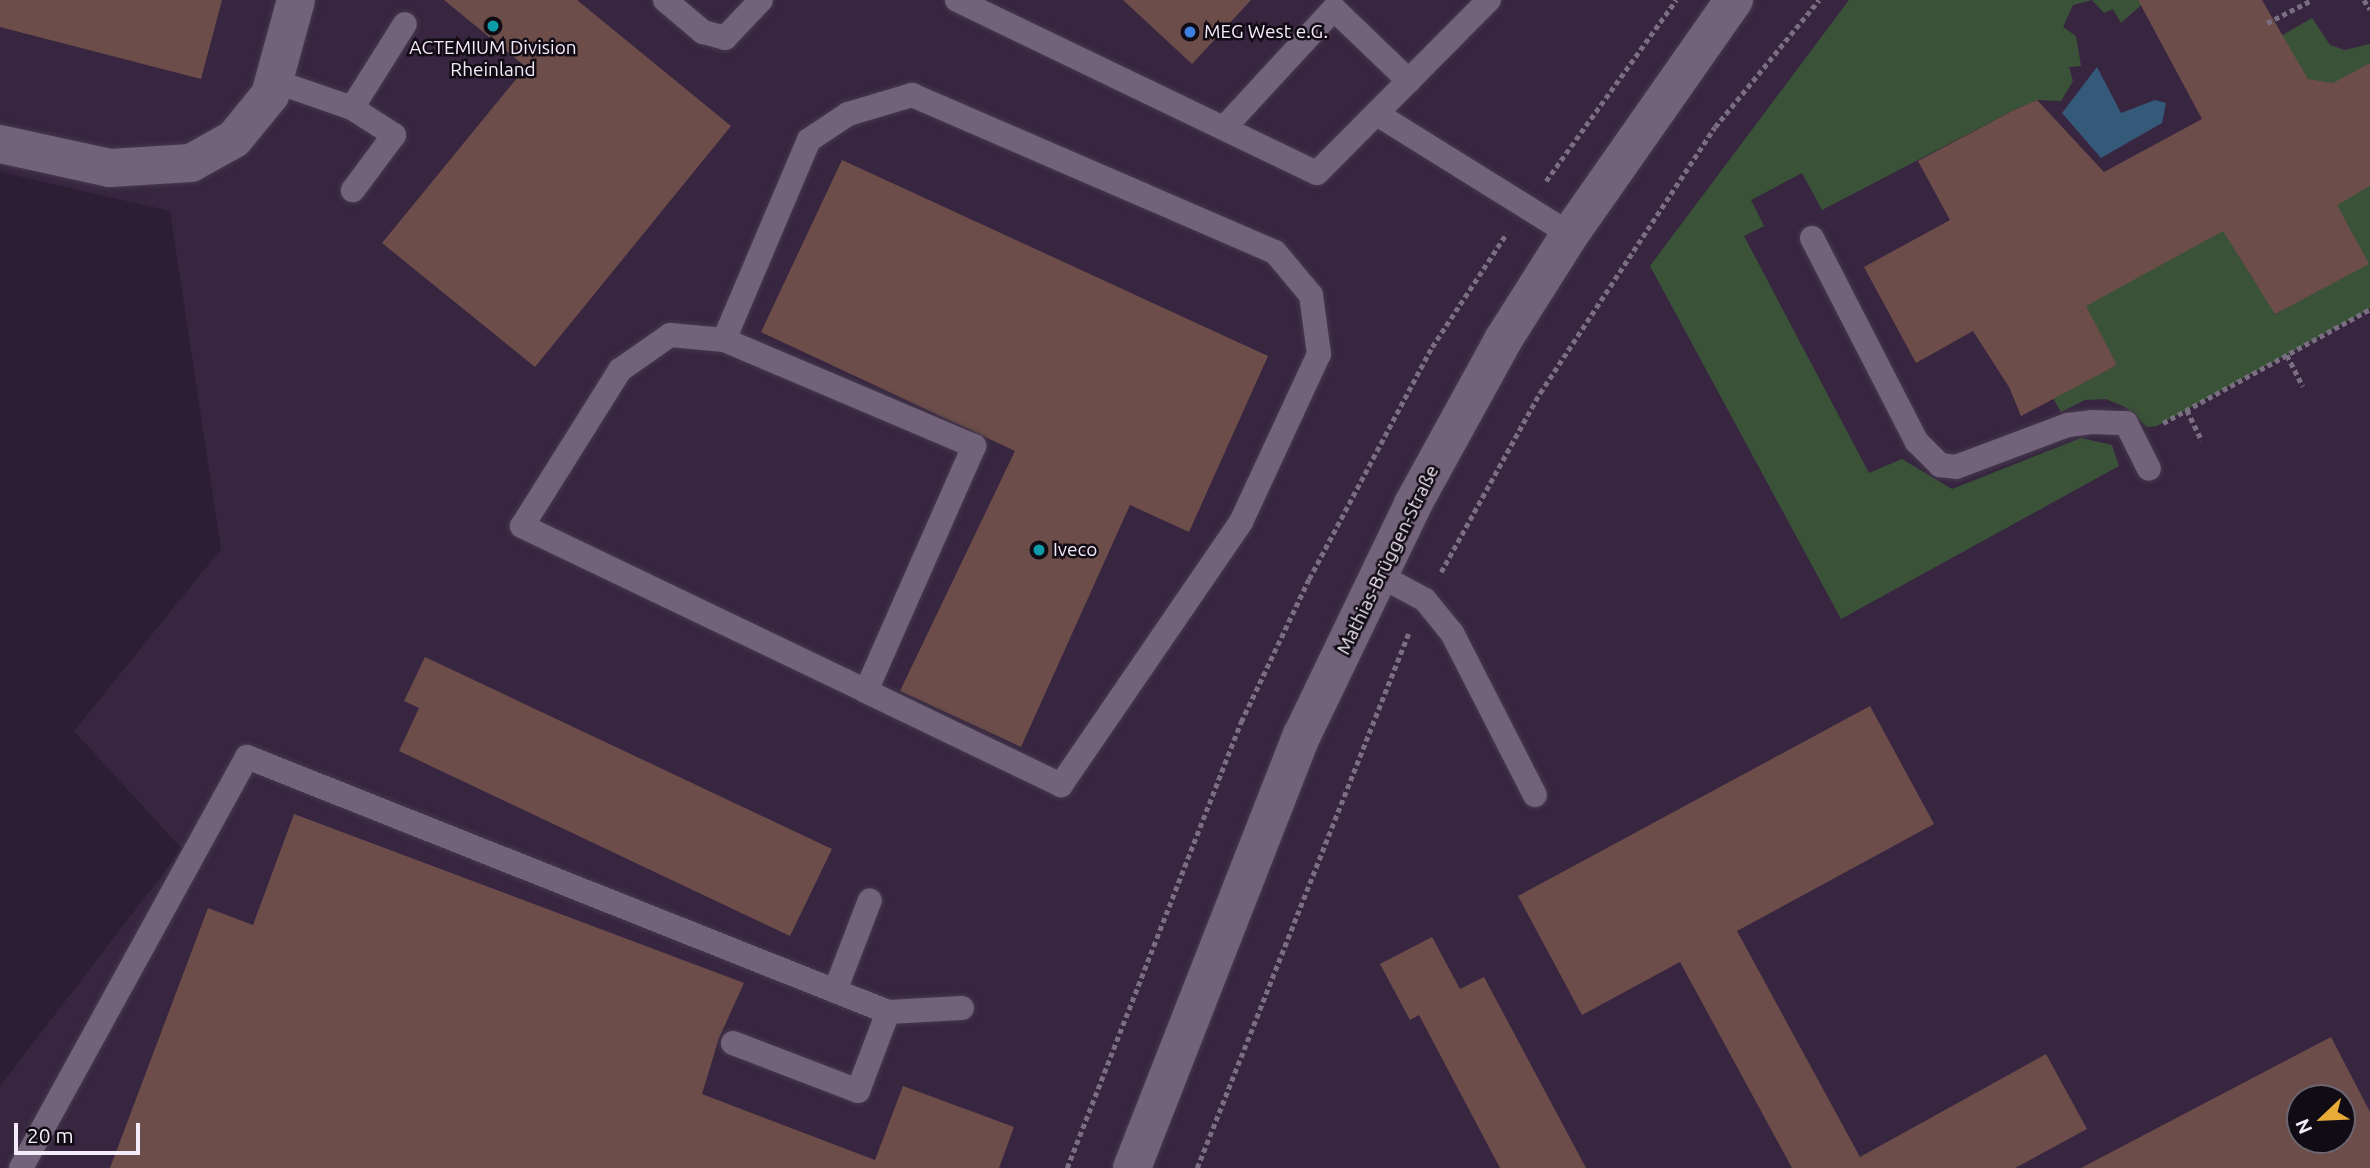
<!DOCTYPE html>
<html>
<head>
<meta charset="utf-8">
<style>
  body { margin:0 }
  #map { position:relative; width:2370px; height:1168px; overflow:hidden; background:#2c1e33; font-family:Ubuntu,sans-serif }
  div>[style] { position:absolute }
  .built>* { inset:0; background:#382641 }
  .green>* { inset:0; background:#3a5338 }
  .water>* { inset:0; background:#355978 }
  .building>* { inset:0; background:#6c4d4a }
  .path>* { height:4.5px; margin-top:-2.25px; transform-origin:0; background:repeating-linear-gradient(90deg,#7a6f81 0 5px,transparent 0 8.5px) }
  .roads { filter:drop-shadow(0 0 2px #453a4b) drop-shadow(0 0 2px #453a4b) }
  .service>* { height:24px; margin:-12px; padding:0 12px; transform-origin:12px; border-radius:12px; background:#72627a }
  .minor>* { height:38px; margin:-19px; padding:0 19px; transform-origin:19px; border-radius:19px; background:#72627a }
  .tertiary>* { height:38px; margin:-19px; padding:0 19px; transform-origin:19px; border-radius:19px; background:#72627a }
  .dots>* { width:19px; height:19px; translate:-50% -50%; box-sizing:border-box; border:4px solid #110b14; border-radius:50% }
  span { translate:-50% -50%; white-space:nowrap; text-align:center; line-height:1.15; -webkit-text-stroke:5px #110b14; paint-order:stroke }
  .poi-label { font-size:19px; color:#f3ebf9 }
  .left { translate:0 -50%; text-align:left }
  .street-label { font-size:19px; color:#f3ebf9 }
  .north { position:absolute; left:2286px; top:1084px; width:70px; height:70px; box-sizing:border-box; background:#110b14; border:2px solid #6b6570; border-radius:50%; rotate:247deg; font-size:19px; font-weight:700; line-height:28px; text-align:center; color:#f3ebf9 }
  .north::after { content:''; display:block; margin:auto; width:24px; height:32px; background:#e8ab37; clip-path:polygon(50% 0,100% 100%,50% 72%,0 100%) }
  .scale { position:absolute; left:14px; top:1123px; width:126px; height:32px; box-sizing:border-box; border:4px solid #f3ebf9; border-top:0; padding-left:9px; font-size:21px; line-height:24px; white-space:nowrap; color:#f3ebf9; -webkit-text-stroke:5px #110b14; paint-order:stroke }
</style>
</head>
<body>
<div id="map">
  <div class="built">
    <i style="clip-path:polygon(evenodd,0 0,2370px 0,2370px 1168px,0 1168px,0 1086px,182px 849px,74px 731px,221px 549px,170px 211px,0 172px,0 0,2300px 1098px,2342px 1098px,2342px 1140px,2300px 1140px,2300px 1098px)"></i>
  </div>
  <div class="green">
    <i style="clip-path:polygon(1849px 0,2147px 0,2121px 23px,2113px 9px,2104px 13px,2092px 0,2073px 5px,2063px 27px,2076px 36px,2081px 66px,2069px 67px,2073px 81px,2061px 101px,2037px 100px,2014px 110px,1822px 210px,1802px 173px,1751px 200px,1764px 226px,1744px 236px,1869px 473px,1902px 459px,1952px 489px,2081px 438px,2112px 445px,2119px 466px,1841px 619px,1650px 266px)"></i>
    <i style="clip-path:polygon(2312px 18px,2330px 45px,2345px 50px,2370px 44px,2370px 63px,2318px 97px,2281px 36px)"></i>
    <i style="clip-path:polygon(2370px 180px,2370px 309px,2157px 426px,2147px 427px,2125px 407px,2106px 399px,2085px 400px,2061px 412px,2053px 398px,2117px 365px,2085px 306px,2221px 227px,2258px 287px,2262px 285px,2276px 309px,2273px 315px,2368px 264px,2362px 262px,2336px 204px,2361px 185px,2367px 188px)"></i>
  </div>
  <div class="water">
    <i style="clip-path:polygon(2097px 67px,2121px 113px,2155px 100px,2166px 103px,2162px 123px,2101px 158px,2062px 113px)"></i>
  </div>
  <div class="building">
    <i style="clip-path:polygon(0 0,222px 0,201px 79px,0 27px)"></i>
    <i style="clip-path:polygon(444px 0,577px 0,731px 126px,535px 367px,382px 243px,526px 67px)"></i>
    <i style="clip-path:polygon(1123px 0,1251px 0,1192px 64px)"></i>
    <i style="clip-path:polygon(2138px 0,2262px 0,2308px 79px,2333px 83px,2370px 63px,2370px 186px,2337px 205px,2369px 264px,2275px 314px,2223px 231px,2086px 306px,2117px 365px,2021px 416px,2009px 387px,1973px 331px,1916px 363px,1864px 267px,1950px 220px,1918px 161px,2014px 110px,2037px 100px,2104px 172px,2202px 119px)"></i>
    <i style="clip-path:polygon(842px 160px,1268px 356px,1189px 532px,1130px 505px,1021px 747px,900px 691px,1015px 451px,761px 332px)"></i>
    <i style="clip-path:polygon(425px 657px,832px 849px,790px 936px,399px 751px,419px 708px,404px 701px)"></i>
    <i style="clip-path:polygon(1870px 706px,1934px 824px,1737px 931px,1860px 1157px,2046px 1054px,2087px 1129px,2015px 1168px,1792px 1168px,1680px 962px,1582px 1015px,1518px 896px)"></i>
    <i style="clip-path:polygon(294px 814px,744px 983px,719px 1038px,702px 1094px,875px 1160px,903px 1086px,1014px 1127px,999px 1168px,110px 1168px,208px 908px,253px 925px)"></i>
    <i style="clip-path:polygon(1432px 937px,1460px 989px,1484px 977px,1586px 1168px,1500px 1168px,1419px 1015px,1410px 1020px,1380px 964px)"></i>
    <i style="clip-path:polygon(evenodd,2331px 1037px,2370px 1112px,2370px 1168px,2081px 1168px,2331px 1037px,2300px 1098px,2342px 1098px,2342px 1140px,2300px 1140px,2300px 1098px)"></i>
  </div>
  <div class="path">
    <i style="left:2364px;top:0;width:11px;rotate:56deg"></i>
    <i style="left:2267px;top:23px;width:51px;rotate:-27.1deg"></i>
    <i style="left:1546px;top:181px;width:223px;rotate:-54.3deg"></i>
    <i style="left:2287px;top:355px;width:35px;rotate:63deg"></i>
    <i style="left:2187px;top:410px;width:34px;rotate:64deg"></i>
    <i style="left:2163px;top:423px;width:236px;rotate:-28.8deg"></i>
    <i style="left:1441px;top:572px;width:205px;rotate:-61.1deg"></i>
    <i style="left:1540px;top:393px;width:318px;rotate:-56.7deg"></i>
    <i style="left:1715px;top:127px;width:164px;rotate:-50.7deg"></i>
    <i style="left:1067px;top:1168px;width:479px;rotate:-68.7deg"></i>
    <i style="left:1241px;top:722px;width:158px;rotate:-64.6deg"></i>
    <i style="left:1309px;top:579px;width:263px;rotate:-62.1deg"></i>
    <i style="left:1432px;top:347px;width:136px;rotate:-56.7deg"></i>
    <i style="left:1197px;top:1168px;width:576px;rotate:-68.42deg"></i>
  </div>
  <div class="roads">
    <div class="service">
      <i style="left:665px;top:0;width:50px;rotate:40.1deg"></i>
      <i style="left:703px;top:32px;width:23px;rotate:15deg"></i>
      <i style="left:725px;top:38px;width:52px;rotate:-46.5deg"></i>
      <i style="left:957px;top:0;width:399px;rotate:25.7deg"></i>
      <i style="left:1317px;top:173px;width:244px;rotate:-45.2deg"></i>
      <i style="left:274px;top:81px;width:83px;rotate:19.1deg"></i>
      <i style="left:352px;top:108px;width:50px;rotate:32.7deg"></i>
      <i style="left:394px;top:135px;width:69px;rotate:126.7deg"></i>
      <i style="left:912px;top:95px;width:395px;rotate:23.4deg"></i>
      <i style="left:1275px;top:252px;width:56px;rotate:50.1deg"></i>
      <i style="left:1311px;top:295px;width:60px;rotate:82.3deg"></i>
      <i style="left:1319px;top:354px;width:185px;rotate:114.9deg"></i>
      <i style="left:1241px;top:522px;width:319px;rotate:124.4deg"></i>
      <i style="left:1061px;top:785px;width:216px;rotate:-154.3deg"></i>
      <i style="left:866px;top:691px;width:268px;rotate:-66.2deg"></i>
      <i style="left:974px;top:446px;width:272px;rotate:-157deg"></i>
      <i style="left:724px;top:340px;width:217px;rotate:-67deg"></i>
      <i style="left:809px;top:140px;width:47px;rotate:-33.7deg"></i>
      <i style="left:848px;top:114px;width:67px;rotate:-16.5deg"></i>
      <i style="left:352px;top:108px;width:99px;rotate:-57.8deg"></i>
      <i style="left:1377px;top:114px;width:227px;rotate:31.9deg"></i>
      <i style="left:1224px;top:128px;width:162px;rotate:-47.3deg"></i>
      <i style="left:1334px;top:9px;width:104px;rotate:43.8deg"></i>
      <i style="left:1812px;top:238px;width:229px;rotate:62.8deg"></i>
      <i style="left:1917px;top:442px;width:33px;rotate:45deg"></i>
      <i style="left:1940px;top:465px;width:16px;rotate:7deg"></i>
      <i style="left:1956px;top:467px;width:120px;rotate:-20.6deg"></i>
      <i style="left:2068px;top:425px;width:24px;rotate:-7deg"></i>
      <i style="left:2092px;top:422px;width:34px;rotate:2deg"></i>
      <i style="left:2126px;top:423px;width:51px;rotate:63.4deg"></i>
      <i style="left:724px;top:340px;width:54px;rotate:-174.7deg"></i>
      <i style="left:670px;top:335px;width:61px;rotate:145deg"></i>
      <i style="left:620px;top:370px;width:184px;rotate:122.1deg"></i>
      <i style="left:522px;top:526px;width:382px;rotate:25.6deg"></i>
      <i style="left:1379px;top:575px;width:52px;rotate:28.5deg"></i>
      <i style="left:1425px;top:600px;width:43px;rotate:50.7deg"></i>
      <i style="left:1452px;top:633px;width:182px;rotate:62.9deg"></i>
      <i style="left:835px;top:991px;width:97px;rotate:-69deg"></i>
      <i style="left:733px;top:1043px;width:134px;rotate:21deg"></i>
      <i style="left:858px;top:1091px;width:85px;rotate:-69.2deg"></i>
      <i style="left:21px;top:1168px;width:469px;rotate:-61.2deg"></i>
      <i style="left:247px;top:757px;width:690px;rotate:21.69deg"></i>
      <i style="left:888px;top:1012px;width:74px;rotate:-3.1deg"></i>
    </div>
    <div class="minor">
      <i style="left:0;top:144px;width:113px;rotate:12.3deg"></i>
      <i style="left:110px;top:168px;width:81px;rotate:-3.5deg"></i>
      <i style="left:191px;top:163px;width:49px;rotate:-29.2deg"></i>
      <i style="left:234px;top:139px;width:57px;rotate:-50.7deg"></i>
      <i style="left:270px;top:95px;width:98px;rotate:-74.7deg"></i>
    </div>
    <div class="tertiary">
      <i style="left:1132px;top:1168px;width:465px;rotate:-68.6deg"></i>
      <i style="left:1302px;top:735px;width:256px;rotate:-64.3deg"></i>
      <i style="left:1413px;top:504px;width:187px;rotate:-61.2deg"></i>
      <i style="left:1503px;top:340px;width:125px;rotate:-57.7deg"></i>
      <i style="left:1570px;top:234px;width:286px;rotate:-55deg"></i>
    </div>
  </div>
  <div class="dots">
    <i style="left:493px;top:26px;background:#0f9aa8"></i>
    <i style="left:1190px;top:32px;background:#3f7fe0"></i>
    <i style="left:1039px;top:550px;background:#0f9aa8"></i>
  </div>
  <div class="poi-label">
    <span class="left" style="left:1204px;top:32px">MEG West e.G.</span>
    <span style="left:493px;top:59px">ACTEMIUM Division<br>Rheinland</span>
    <span class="left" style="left:1053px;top:550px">Iveco</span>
  </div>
  <div class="street-label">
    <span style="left:1388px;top:560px;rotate:-64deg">Mathias-Brüggen-Straße</span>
  </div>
  <div class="north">N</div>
  <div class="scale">20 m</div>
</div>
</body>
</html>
